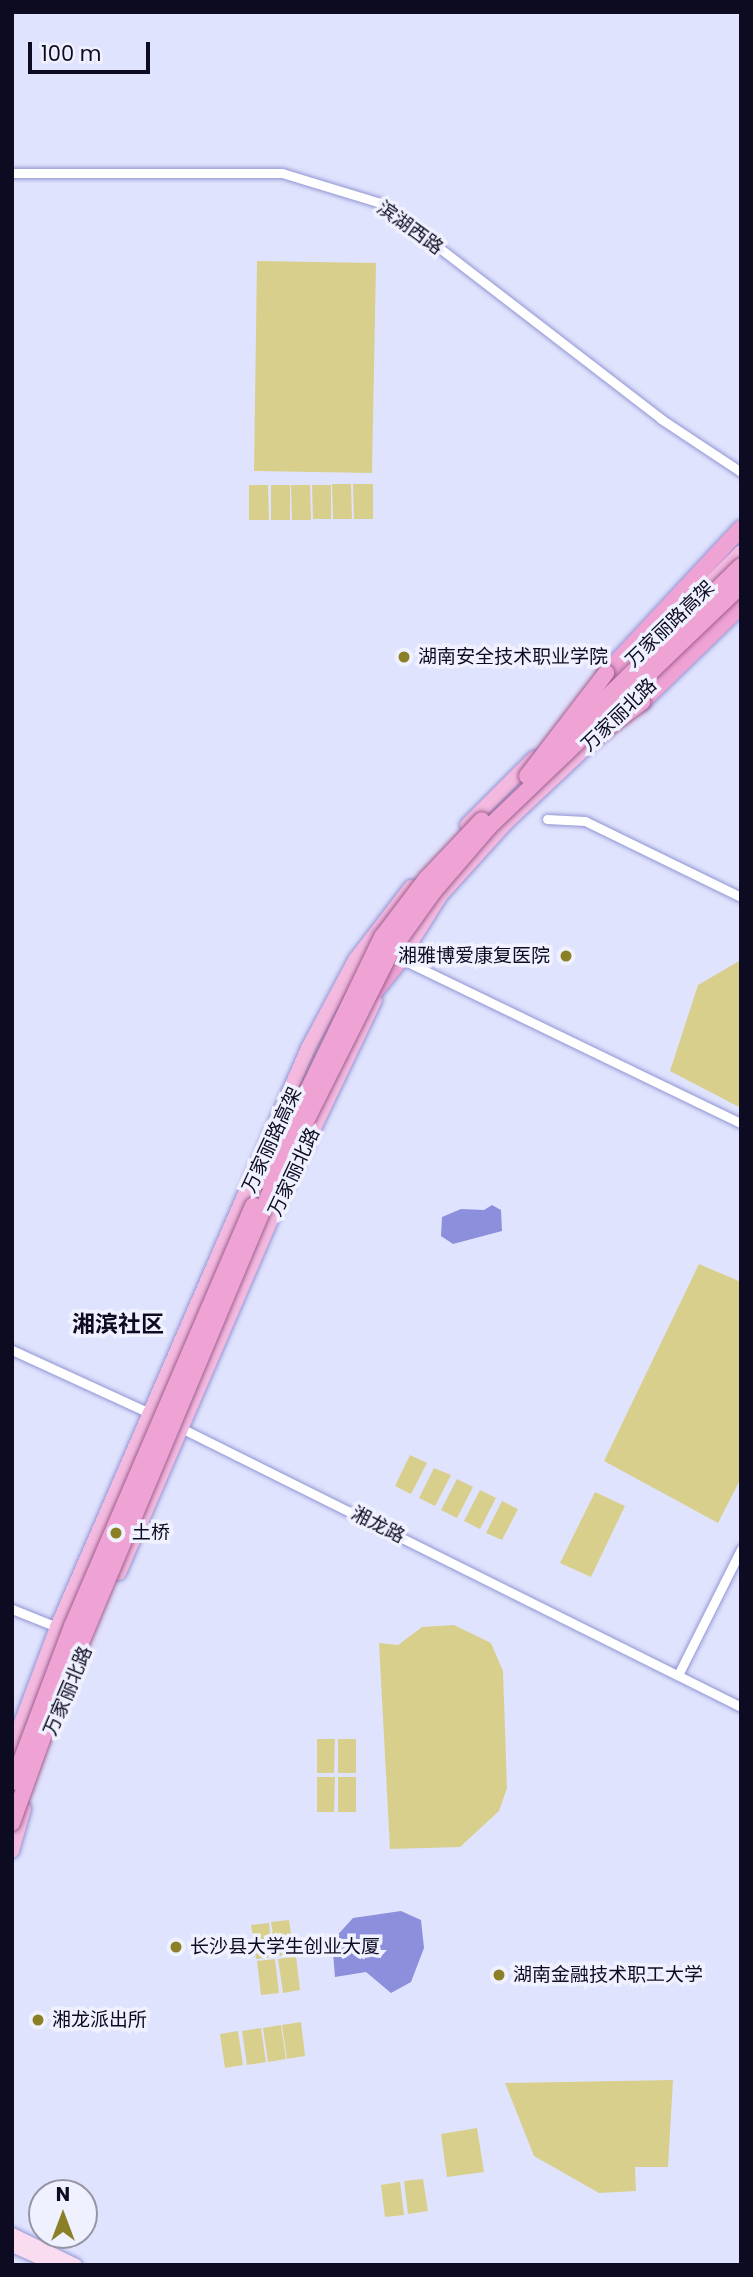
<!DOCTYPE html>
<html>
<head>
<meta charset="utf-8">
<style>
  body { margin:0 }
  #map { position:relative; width:753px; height:2277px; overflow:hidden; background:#e0e3fd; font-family:Poppins,"Noto Sans SC",sans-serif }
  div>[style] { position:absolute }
  .green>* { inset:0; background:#d8cf8c }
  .water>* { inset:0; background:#8c8fdb }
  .roads { filter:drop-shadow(0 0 2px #9295d3) drop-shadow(0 0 2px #9295d3) }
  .minor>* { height:9px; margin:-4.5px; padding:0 4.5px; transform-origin:4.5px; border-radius:4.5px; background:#fff }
  .secondary>* { height:12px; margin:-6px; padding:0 6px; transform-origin:6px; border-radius:6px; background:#f9dcef }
  .primary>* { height:14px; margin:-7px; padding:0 7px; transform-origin:7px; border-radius:7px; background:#f3b9df }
  .trunk>* { height:16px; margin:-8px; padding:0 8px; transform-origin:8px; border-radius:8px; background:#efa2d4 }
  .bridges { filter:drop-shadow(0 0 2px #9d5e8e) drop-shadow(0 0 2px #9d5e8e) }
  .trunk-bridge>* { height:16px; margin:-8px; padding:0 8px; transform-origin:8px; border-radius:8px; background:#efa2d4 }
  .dots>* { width:19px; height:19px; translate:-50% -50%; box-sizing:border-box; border:4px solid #f0f1ff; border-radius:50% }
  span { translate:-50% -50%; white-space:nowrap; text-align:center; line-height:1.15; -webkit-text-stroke:7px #f0f1ff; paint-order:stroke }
  .street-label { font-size:19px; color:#0c0b21 }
  .poi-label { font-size:19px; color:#0c0b21 }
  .left { translate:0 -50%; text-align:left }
  .right { translate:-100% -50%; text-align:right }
  .quarter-label { font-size:23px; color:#0c0b21; font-weight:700 }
  .frame { position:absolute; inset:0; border:14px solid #0c0b21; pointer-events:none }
  .north { position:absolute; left:28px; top:2179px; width:70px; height:70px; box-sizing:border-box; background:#f0f1ff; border:2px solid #9595a6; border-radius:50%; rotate:0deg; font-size:19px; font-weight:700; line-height:28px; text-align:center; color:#0c0b21 }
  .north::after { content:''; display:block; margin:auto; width:24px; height:32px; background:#8c8027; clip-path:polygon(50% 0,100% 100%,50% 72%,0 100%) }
  .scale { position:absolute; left:28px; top:42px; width:122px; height:32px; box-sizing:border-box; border:4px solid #0c0b21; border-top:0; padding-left:9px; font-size:21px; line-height:24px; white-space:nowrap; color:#0c0b21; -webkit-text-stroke:5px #f0f1ff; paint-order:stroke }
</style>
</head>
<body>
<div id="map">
  <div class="green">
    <i style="clip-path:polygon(257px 261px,376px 263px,372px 473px,254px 471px)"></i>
    <i style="clip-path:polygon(332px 484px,351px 484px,352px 519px,333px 519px)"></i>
    <i style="clip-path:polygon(353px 484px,373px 484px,373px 519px,354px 519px)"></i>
    <i style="clip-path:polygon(249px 485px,268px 485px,269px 520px,249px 520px)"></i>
    <i style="clip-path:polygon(271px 485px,290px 485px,290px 520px,271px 520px)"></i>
    <i style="clip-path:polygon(291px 485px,310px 485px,311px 520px,292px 520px)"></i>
    <i style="clip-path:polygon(312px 485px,331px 485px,331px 519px,313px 519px)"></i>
    <i style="clip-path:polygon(741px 960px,741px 1108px,670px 1071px,698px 985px)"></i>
    <i style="clip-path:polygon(699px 1264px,741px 1282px,741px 1478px,718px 1523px,604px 1461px)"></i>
    <i style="clip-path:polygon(410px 1455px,427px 1463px,411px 1494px,395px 1486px)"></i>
    <i style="clip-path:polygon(434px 1468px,451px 1475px,435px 1506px,419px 1498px)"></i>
    <i style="clip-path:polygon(457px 1479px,473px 1487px,457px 1518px,441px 1510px)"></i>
    <i style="clip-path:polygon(480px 1490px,496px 1498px,480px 1529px,464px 1521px)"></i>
    <i style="clip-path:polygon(595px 1492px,625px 1506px,591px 1577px,560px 1563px)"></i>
    <i style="clip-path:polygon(502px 1501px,518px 1509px,502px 1540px,486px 1533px)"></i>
    <i style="clip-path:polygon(454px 1625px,491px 1643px,503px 1671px,507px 1788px,499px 1811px,460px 1847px,390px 1849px,379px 1643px,398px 1645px,422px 1627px)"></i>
    <i style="clip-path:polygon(317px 1739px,335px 1739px,334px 1773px,317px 1773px)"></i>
    <i style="clip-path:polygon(338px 1739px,356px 1739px,356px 1773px,338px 1773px)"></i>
    <i style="clip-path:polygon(317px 1777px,335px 1777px,334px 1812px,317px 1812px)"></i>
    <i style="clip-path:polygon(338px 1777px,356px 1777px,356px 1812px,338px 1812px)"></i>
    <i style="clip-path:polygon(289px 1920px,294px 1954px,276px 1956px,271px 1922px)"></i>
    <i style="clip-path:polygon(269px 1923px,273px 1957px,256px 1959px,251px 1925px)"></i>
    <i style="clip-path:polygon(296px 1956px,300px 1990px,283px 1993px,278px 1959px)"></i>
    <i style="clip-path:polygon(275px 1959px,279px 1993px,261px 1995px,257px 1961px)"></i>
    <i style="clip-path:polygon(301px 2022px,305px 2056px,287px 2059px,282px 2025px)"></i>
    <i style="clip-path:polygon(281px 2025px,286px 2059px,268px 2062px,263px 2028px)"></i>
    <i style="clip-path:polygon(261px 2028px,266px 2062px,247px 2065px,242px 2031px)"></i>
    <i style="clip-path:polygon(238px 2031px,243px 2065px,225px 2068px,220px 2034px)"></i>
    <i style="clip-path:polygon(673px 2080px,668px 2167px,635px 2167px,636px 2191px,599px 2193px,534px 2156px,505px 2083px)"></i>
    <i style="clip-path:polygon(477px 2128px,484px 2172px,447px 2177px,441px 2134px)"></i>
    <i style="clip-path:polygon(423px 2179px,428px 2211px,408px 2214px,404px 2181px)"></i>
    <i style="clip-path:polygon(400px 2182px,404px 2215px,385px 2217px,381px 2185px)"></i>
  </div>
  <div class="water">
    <i style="clip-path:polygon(492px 1205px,501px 1210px,502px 1231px,453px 1244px,441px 1236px,442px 1217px,461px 1209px,484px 1210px)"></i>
    <i style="clip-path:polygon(401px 1911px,421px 1920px,424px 1948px,411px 1982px,391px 1993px,366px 1972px,335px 1977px,332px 1941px,353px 1918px)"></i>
  </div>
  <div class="roads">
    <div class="minor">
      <i style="left:12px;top:173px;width:270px"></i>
      <i style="left:282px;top:173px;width:103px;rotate:16.9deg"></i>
      <i style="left:381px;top:203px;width:354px;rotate:37.6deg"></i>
      <i style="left:661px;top:419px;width:96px;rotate:33.5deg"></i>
      <i style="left:547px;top:819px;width:38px;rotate:3deg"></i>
      <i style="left:585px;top:821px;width:174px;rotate:26deg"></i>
      <i style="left:401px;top:959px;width:377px;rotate:25.8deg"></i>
      <i style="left:12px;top:1350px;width:156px;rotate:24.6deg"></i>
      <i style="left:179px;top:1427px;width:628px;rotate:26.48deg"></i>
      <i style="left:12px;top:1609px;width:48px;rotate:21.8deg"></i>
      <i style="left:679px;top:1673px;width:139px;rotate:-63.4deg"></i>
    </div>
    <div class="secondary">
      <i style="left:12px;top:2234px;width:71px;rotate:25.8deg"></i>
      <i style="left:12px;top:2246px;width:47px;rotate:23.8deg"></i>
    </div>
    <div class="primary">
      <i style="left:591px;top:702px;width:212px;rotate:-45deg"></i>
      <i style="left:467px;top:825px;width:95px;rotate:-45deg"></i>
      <i style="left:395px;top:968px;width:86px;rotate:-57.8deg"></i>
      <i style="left:441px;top:895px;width:98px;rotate:-47.9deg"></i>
      <i style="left:507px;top:822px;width:134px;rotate:-43.2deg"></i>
      <i style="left:119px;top:1573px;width:397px;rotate:-66.7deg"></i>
      <i style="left:276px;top:1208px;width:230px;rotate:-64.5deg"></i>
      <i style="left:12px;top:1747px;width:128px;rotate:-69.4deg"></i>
      <i style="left:57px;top:1627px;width:631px;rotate:-66.56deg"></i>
      <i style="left:308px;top:1048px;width:100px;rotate:-61.9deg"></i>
      <i style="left:355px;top:960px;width:92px;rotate:-52.5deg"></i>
      <i style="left:12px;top:1851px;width:44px;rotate:-74.1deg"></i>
    </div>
    <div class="trunk">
      <i style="left:606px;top:673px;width:198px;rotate:-47deg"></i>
      <i style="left:642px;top:702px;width:138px;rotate:-44.1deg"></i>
      <i style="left:374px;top:993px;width:43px;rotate:-51.5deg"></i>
    </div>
  </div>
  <div class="bridges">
    <div class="trunk-bridge">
      <i style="left:595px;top:737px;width:59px;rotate:-36.7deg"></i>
      <i style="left:550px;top:753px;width:267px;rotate:-44.4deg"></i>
      <i style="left:527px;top:776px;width:130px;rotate:-52.5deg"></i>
      <i style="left:264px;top:1181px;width:271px;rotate:-64.2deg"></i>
      <i style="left:382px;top:937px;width:73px;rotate:-52.8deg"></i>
      <i style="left:426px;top:879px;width:81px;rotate:-46.5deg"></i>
      <i style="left:13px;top:1782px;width:167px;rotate:-69.3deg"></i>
      <i style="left:72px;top:1626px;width:458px;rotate:-66.7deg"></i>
      <i style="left:12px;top:1823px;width:118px;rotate:-70.2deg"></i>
      <i style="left:52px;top:1712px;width:561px;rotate:-67.23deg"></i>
      <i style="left:269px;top:1195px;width:273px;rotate:-63.4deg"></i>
      <i style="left:391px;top:951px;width:74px;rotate:-54.4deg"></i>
      <i style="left:434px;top:891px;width:84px;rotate:-49.3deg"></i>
      <i style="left:489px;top:827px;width:349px;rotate:-43.8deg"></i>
    </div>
  </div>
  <div class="dots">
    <i style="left:404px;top:657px;background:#8c8027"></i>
    <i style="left:566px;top:956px;background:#8c8027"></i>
    <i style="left:116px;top:1533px;background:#8c8027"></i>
    <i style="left:176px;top:1947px;background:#8c8027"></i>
    <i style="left:499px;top:1975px;background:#8c8027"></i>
    <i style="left:38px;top:2020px;background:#8c8027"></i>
  </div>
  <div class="street-label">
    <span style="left:410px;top:228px;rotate:36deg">滨湖西路</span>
    <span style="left:670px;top:624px;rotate:-44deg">万家丽路高架</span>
    <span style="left:619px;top:715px;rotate:-44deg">万家丽北路</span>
    <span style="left:272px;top:1140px;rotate:-65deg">万家丽路高架</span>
    <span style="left:294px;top:1172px;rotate:-65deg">万家丽北路</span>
    <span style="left:378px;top:1525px;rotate:27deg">湘龙路</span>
    <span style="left:68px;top:1691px;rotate:-67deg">万家丽北路</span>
  </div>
  <div class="poi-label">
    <span class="left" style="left:418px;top:657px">湖南安全技术职业学院</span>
    <span class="right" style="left:550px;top:956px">湘雅博爱康复医院</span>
    <span class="left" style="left:132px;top:1533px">土桥</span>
    <span class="left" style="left:190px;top:1947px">长沙县大学生创业大厦</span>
    <span class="left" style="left:513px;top:1975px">湖南金融技术职工大学</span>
    <span class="left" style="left:52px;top:2020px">湘龙派出所</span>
  </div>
  <div class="quarter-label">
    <span style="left:118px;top:1324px">湘滨社区</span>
  </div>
  <div class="frame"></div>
  <div class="north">N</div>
  <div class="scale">100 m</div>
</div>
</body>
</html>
